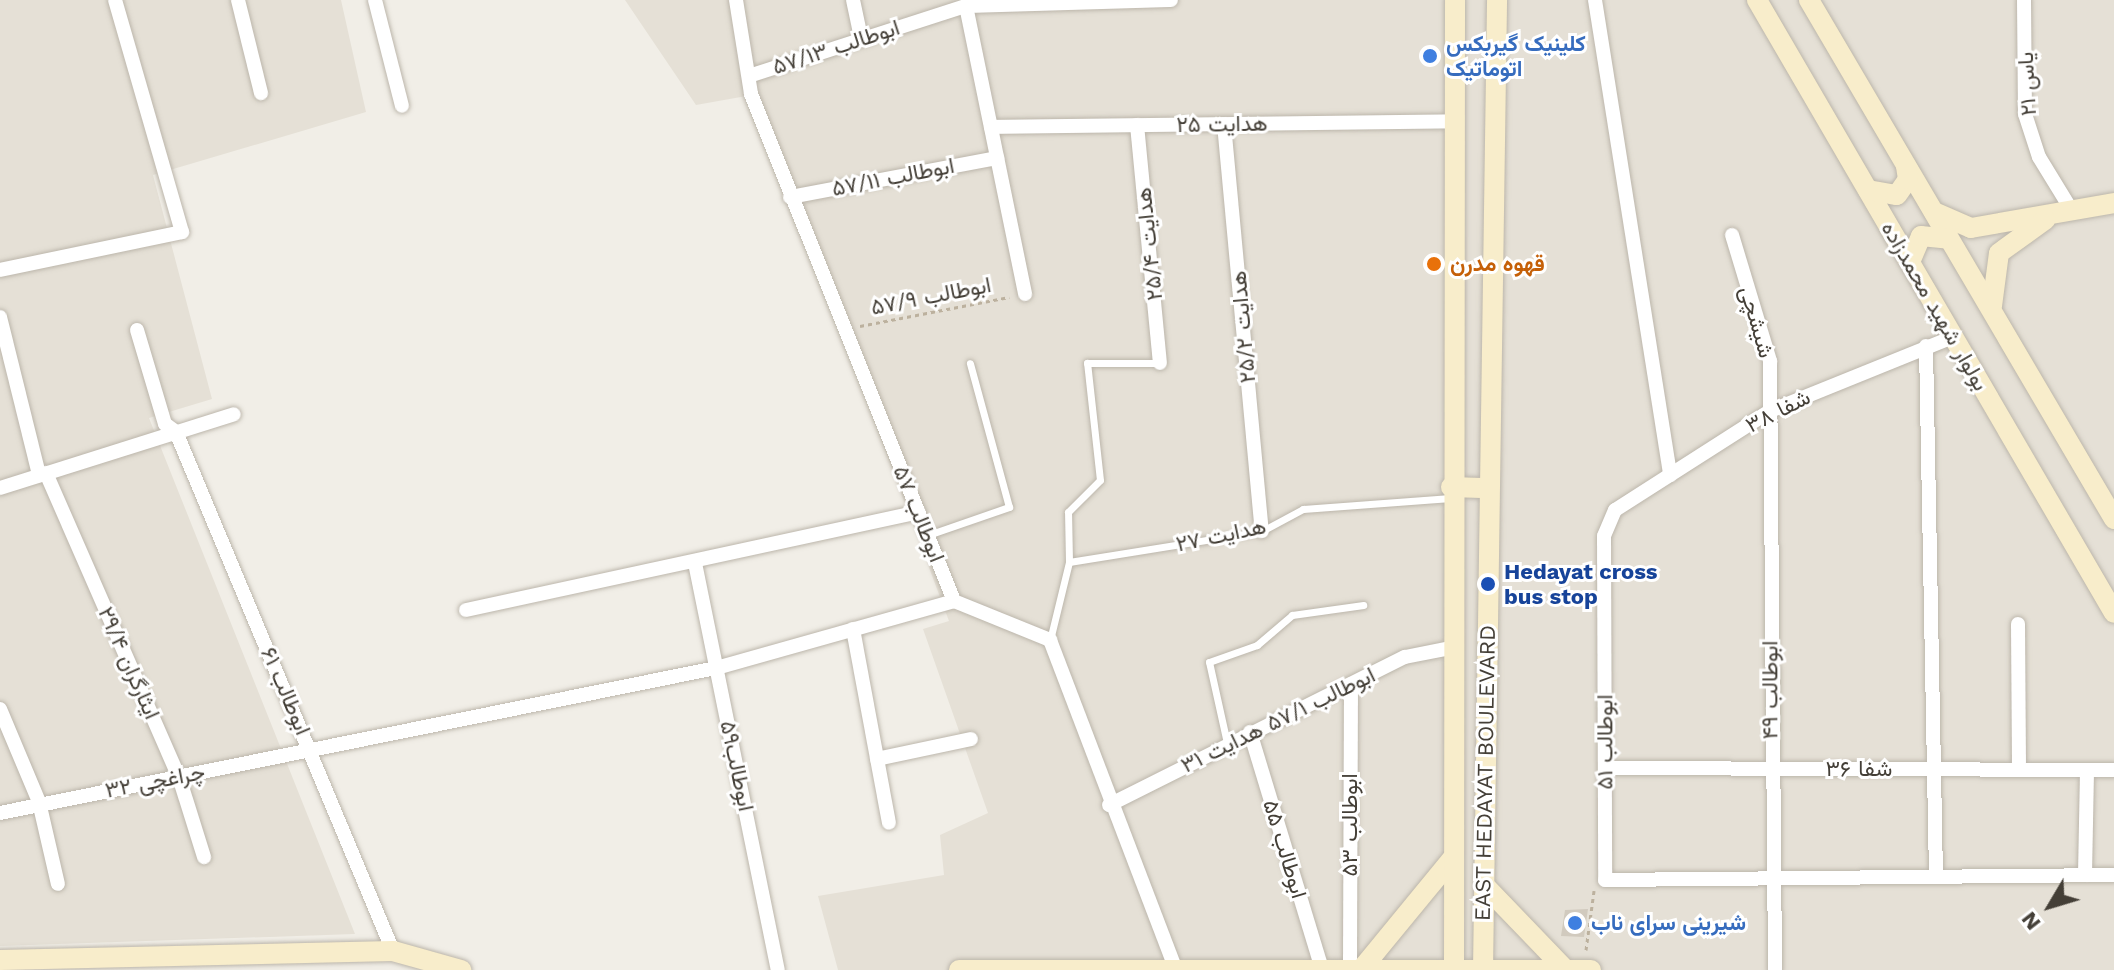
<!DOCTYPE html>
<html>
<head>
<meta charset="utf-8">
<style>
  body { margin:0 }
  #map { position:relative; width:2114px; height:970px; overflow:hidden; background:#f1eee7; font-family:"Work Sans",Vazirmatn,sans-serif }
  div>[style] { position:absolute }
  .residential>* { inset:0; background:#e5e0d6 }
  .building>* { inset:0; background:#d1cabe }
  .path>* { height:3px; margin-top:-1.5px; transform-origin:0; background:repeating-linear-gradient(90deg,#bcb19e 0 4px,transparent 0 8px) }
  .roads { filter:drop-shadow(0 0 2px #bcb6ab) drop-shadow(0 0 2px #bcb6ab) }
  .lane>* { height:7px; margin:-3.5px; padding:0 3.5px; transform-origin:3.5px; border-radius:3.5px; background:#fff }
  .street>* { height:14px; margin:-7px; padding:0 7px; transform-origin:7px; border-radius:7px; background:#fff }
  .secondary>* { height:20px; margin:-10px; padding:0 10px; transform-origin:10px; border-radius:10px; background:#f8edcb }
  .dots>* { width:22px; height:22px; translate:-50% -50%; box-sizing:border-box; border:4px solid #fff; border-radius:50% }
  span { translate:-50% -50%; white-space:nowrap; text-align:center; line-height:1.15; -webkit-text-stroke:6px #fff; paint-order:stroke }
  .shop-label { font-size:22px; color:#366cbe; font-weight:700 }
  .left { translate:0 -50%; text-align:left }
  .street-label { font-size:22px; color:#443f37 }
  .food-label { font-size:22px; color:#c56008; font-weight:700 }
  .transit-label { font-size:22px; color:#164399; font-weight:700 }
  .north { position:absolute; left:2010px; top:866px; width:80px; height:80px; -webkit-text-stroke:6px #fff; paint-order:stroke; rotate:232deg; font-size:22px; font-weight:700; line-height:32px; text-align:center; color:#443f37 }
  .north::after { content:''; display:block; margin:auto; width:28px; height:36px; background:#443f37; clip-path:polygon(50% 0,100% 100%,50% 72%,0 100%) }
</style>
</head>
<body>
<div id="map">
  <div class="residential">
    <i style="clip-path:polygon(0 0,341px 0,366px 112px,153px 175px,212px 399px,149px 418px,355px 934px,0 946px)"></i>
    <i style="clip-path:polygon(625px 0,2114px 0,2114px 970px,838px 970px,818px 896px,944px 875px,940px 835px,988px 813px,923px 629px,949px 621px,752px 95px,696px 105px)"></i>
  </div>
  <div class="building">
    <i style="clip-path:polygon(1588px 909px,1584px 937px,1561px 936px,1565px 910px)"></i>
  </div>
  <div class="path">
    <i style="left:860px;top:326px;width:152px;rotate:-11deg"></i>
    <i style="left:1586px;top:950px;width:60px;rotate:-82.3deg"></i>
  </div>
  <div class="roads">
    <div class="lane">
      <i style="left:928px;top:535px;width:86px;rotate:-19.1deg"></i>
      <i style="left:1009px;top:507px;width:149px;rotate:-105.2deg"></i>
      <i style="left:1069px;top:562px;width:50px;rotate:-91.1deg"></i>
      <i style="left:1068px;top:512px;width:45px;rotate:-45deg"></i>
      <i style="left:1100px;top:480px;width:118px;rotate:-96.3deg"></i>
      <i style="left:1087px;top:363px;width:73px"></i>
      <i style="left:1050px;top:640px;width:80px;rotate:-76.3deg"></i>
      <i style="left:1069px;top:562px;width:195px;rotate:-9.1deg"></i>
      <i style="left:1262px;top:531px;width:47px;rotate:-28.2deg"></i>
      <i style="left:1303px;top:509px;width:148px;rotate:-4.3deg"></i>
      <i style="left:1227px;top:743px;width:83px;rotate:-102.5deg"></i>
      <i style="left:1209px;top:662px;width:51px;rotate:-19.5deg"></i>
      <i style="left:1257px;top:645px;width:46px;rotate:-40.6deg"></i>
      <i style="left:1292px;top:615px;width:72px;rotate:-8deg"></i>
    </div>
    <div class="street">
      <i style="left:238px;top:0;width:96px;rotate:76.1deg"></i>
      <i style="left:375px;top:0;width:109px;rotate:75.7deg"></i>
      <i style="left:736px;top:0;width:95px;rotate:80.9deg"></i>
      <i style="left:751px;top:94px;width:546px;rotate:68.18deg"></i>
      <i style="left:954px;top:601px;width:104px;rotate:22.1deg"></i>
      <i style="left:1050px;top:640px;width:351px;rotate:69.1deg"></i>
      <i style="left:853px;top:0;width:39px;rotate:78deg"></i>
      <i style="left:1595px;top:0;width:481px;rotate:81deg"></i>
      <i style="left:2024px;top:0;width:114px;rotate:89.5deg"></i>
      <i style="left:2025px;top:114px;width:45px;rotate:72deg"></i>
      <i style="left:2039px;top:157px;width:57px;rotate:58.5deg"></i>
      <i style="left:966px;top:6px;width:294px;rotate:78.4deg"></i>
      <i style="left:752px;top:75px;width:225px;rotate:-17.9deg"></i>
      <i style="left:966px;top:6px;width:205px;rotate:-1.7deg"></i>
      <i style="left:1224px;top:124px;width:409px;rotate:84.7deg"></i>
      <i style="left:1137px;top:125px;width:239px;rotate:84.5deg"></i>
      <i style="left:991px;top:127px;width:463px;rotate:-0.7deg"></i>
      <i style="left:790px;top:197px;width:211px;rotate:-10.7deg"></i>
      <i style="left:1732px;top:235px;width:132px;rotate:73.2deg"></i>
      <i style="left:1770px;top:361px;width:609px;rotate:89.53deg"></i>
      <i style="left:0;top:270px;width:186px;rotate:-11.8deg"></i>
      <i style="left:182px;top:232px;width:241px;rotate:-106.1deg"></i>
      <i style="left:0;top:317px;width:163px;rotate:76.1deg"></i>
      <i style="left:137px;top:330px;width:98px;rotate:73.4deg"></i>
      <i style="left:165px;top:424px;width:14px;rotate:36deg"></i>
      <i style="left:176px;top:432px;width:563px;rotate:67.31deg"></i>
      <i style="left:1953px;top:337px;width:197px;rotate:158deg"></i>
      <i style="left:1770px;top:411px;width:184px;rotate:147.4deg"></i>
      <i style="left:1615px;top:510px;width:28px;rotate:113deg"></i>
      <i style="left:1604px;top:536px;width:344px;rotate:89.8deg"></i>
      <i style="left:1605px;top:880px;width:509px;rotate:-0.56deg"></i>
      <i style="left:1926px;top:346px;width:531px;rotate:88.92deg"></i>
      <i style="left:46px;top:473px;width:332px;rotate:66.4deg"></i>
      <i style="left:179px;top:777px;width:84px;rotate:72.6deg"></i>
      <i style="left:0;top:488px;width:245px;rotate:-17.5deg"></i>
      <i style="left:695px;top:563px;width:415px;rotate:78.5deg"></i>
      <i style="left:466px;top:610px;width:463px;rotate:-12.2deg"></i>
      <i style="left:2018px;top:624px;width:145px;rotate:89.6deg"></i>
      <i style="left:853px;top:629px;width:197px;rotate:79.5deg"></i>
      <i style="left:0;top:709px;width:101px;rotate:67.2deg"></i>
      <i style="left:39px;top:802px;width:84px;rotate:77deg"></i>
      <i style="left:1250px;top:732px;width:245px;rotate:73.1deg"></i>
      <i style="left:877px;top:759px;width:96px;rotate:-12deg"></i>
      <i style="left:1605px;top:768px;width:509px;rotate:0.23deg"></i>
      <i style="left:1109px;top:805px;width:331px;rotate:-26.6deg"></i>
      <i style="left:1405px;top:657px;width:47px;rotate:-11.1deg"></i>
      <i style="left:0;top:813px;width:731px;rotate:-11.45deg"></i>
      <i style="left:716px;top:668px;width:247px;rotate:-15.7deg"></i>
      <i style="left:2085px;top:875px;width:105px;rotate:-88.9deg"></i>
      <i style="left:1350px;top:966px;width:282px;rotate:-89.8deg"></i>
    </div>
    <div class="secondary">
      <i style="left:1757px;top:0;width:709px;rotate:59.78deg"></i>
      <i style="left:1809px;top:0;width:602px;rotate:59.56deg"></i>
      <i style="left:1868px;top:190px;width:29px;rotate:10deg"></i>
      <i style="left:1897px;top:195px;width:19px;rotate:-55deg"></i>
      <i style="left:1908px;top:179px;width:13px;rotate:-99deg"></i>
      <i style="left:1934px;top:212px;width:40px;rotate:23.4deg"></i>
      <i style="left:1971px;top:228px;width:145px;rotate:-9.9deg"></i>
      <i style="left:1910px;top:262px;width:28px;rotate:-67deg"></i>
      <i style="left:1921px;top:236px;width:28px;rotate:6deg"></i>
      <i style="left:1992px;top:306px;width:53px;rotate:-82.5deg"></i>
      <i style="left:1999px;top:253px;width:57px;rotate:-35.7deg"></i>
      <i style="left:1451px;top:487px;width:38px;rotate:2deg"></i>
      <i style="left:1484px;top:885px;width:115px;rotate:46.1deg"></i>
      <i style="left:0;top:960px;width:393px;rotate:-1.3deg"></i>
      <i style="left:393px;top:951px;width:71px;rotate:15.6deg"></i>
      <i style="left:1364px;top:966px;width:139px;rotate:-50.6deg"></i>
      <i style="left:959px;top:970px;width:632px"></i>
      <i style="left:1454px;top:970px;width:970px;rotate:-89.94deg"></i>
      <i style="left:1483px;top:970px;width:970px;rotate:-89.17deg"></i>
    </div>
  </div>
  <div class="dots">
    <i style="left:1430px;top:56px;background:#3f7fe0"></i>
    <i style="left:1434px;top:264px;background:#e8710a"></i>
    <i style="left:1488px;top:584px;background:#1a4fb4"></i>
    <i style="left:1575px;top:923px;background:#3f7fe0"></i>
  </div>
  <div class="shop-label">
    <span class="left" style="left:1446px;top:56px">کلینیک گیربکس<br>اتوماتیک</span>
    <span class="left" style="left:1591px;top:923px">شیرینی سرای ناب</span>
  </div>
  <div class="street-label">
    <span style="left:836px;top:47px;rotate:-18deg">ابوطالب ۵۷/۱۳</span>
    <span style="left:2027px;top:84px;rotate:-93deg">یاس ۲۱</span>
    <span style="left:1222px;top:124px;rotate:-1deg">هدایت ۲۵</span>
    <span style="left:893px;top:177px;rotate:-11deg">ابوطالب ۵۷/۱۱</span>
    <span style="left:1149px;top:244px;rotate:-96deg">هدایت ۲۵/۴</span>
    <span style="left:931px;top:296px;rotate:-11deg">ابوطالب ۵۷/۹</span>
    <span style="left:1935px;top:306px;rotate:60deg">بولوار شهید محمدزاده</span>
    <span style="left:1757px;top:322px;rotate:74deg">شیشچی</span>
    <span style="left:1243px;top:327px;rotate:-95deg">هدایت ۲۵/۲</span>
    <span style="left:1778px;top:411px;rotate:-27deg">شفا ۳۸</span>
    <span style="left:919px;top:514px;rotate:68deg">ابوطالب ۵۷</span>
    <span style="left:1221px;top:535px;rotate:-12deg">هدایت ۲۷</span>
    <span style="left:129px;top:663px;rotate:66deg">ایثارگران ۲۹/۴</span>
    <span style="left:1770px;top:690px;rotate:-90deg">ابوطالب ۴۹</span>
    <span style="left:286px;top:691px;rotate:67deg">ابوطالب ۶۱</span>
    <span style="left:1278px;top:720px;rotate:-26deg">ابوطالب ۵۷/۱ هدایت ۳۱</span>
    <span style="left:1605px;top:742px;rotate:-90deg">ابوطالب ۵۱</span>
    <span style="left:737px;top:766px;rotate:78deg">ابوطالب۵۹</span>
    <span style="left:1859px;top:769px">شفا ۳۶</span>
    <span style="left:1485px;top:773px;rotate:-89deg">EAST HEDAYAT BOULEVARD</span>
    <span style="left:155px;top:781px;rotate:-11deg">چراغچی ۳۲</span>
    <span style="left:1350px;top:825px;rotate:-90deg">ابوطالب ۵۳</span>
    <span style="left:1285px;top:849px;rotate:73deg">ابوطالب ۵۵</span>
  </div>
  <div class="food-label">
    <span class="left" style="left:1450px;top:264px">قهوه مدرن</span>
  </div>
  <div class="transit-label">
    <span class="left" style="left:1504px;top:584px">Hedayat cross<br>bus stop</span>
  </div>
  <div class="north">N</div>
</div>
</body>
</html>
